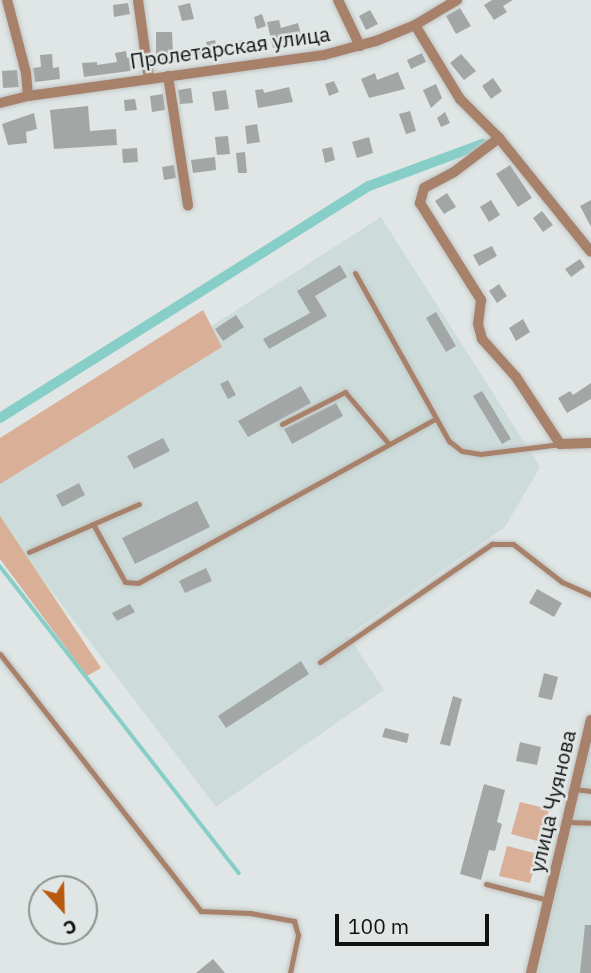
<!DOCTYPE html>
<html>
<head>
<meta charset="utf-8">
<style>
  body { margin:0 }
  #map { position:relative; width:591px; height:973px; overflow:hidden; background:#e0e6e5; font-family:"IBM Plex Sans",sans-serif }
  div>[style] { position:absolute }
  .built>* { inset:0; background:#cddcda }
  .green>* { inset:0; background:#d9af97 }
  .stream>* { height:3.5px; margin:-1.75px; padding:0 1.75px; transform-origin:1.75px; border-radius:1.75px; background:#88cec8 }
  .canal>* { height:10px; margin:-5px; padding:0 5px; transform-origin:5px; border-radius:5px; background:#88cec8 }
  .building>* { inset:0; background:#a2a7a6 }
  .roads { filter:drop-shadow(0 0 2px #bfc4c3) drop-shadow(0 0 2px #bfc4c3) }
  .lane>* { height:5px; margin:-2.5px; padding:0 2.5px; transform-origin:2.5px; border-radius:2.5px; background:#a8816b }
  .street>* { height:10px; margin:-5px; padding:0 5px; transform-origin:5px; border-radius:5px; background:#a8816b }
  span { translate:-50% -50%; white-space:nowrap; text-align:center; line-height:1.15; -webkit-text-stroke:5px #e0e6e5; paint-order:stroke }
  .street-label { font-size:21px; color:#111313 }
  .north { position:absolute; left:28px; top:875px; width:70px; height:70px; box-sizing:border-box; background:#e0e6e5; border:2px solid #8d9291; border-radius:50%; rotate:158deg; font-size:19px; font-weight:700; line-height:28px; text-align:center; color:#111313 }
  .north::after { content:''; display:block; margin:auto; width:24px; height:32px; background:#b8590e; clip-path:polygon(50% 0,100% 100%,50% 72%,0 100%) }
  .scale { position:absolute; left:335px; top:914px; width:154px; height:32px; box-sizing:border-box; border:4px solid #111313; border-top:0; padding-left:9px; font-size:21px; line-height:24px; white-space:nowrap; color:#111313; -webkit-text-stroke:5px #e0e6e5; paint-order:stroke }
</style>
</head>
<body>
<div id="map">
  <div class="built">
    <i style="clip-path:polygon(381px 217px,540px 467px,505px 527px,348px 635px,384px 690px,216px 807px,0 524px,0 462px)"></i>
    <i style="clip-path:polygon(591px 743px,591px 973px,538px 973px,567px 845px)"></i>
  </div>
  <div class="green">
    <i style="clip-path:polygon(203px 310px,222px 347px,0 484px,0 438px)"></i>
    <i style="clip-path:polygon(0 516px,101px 668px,87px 676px,0 559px)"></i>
    <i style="clip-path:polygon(520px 802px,549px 809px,541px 842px,511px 834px)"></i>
    <i style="clip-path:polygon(507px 846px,538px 854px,530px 883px,499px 876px)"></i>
  </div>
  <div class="stream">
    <i style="left:0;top:566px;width:389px;rotate:52.1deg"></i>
  </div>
  <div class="canal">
    <i style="left:0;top:418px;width:436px;rotate:-32.2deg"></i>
    <i style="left:369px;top:186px;width:121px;rotate:-20.4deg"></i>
  </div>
  <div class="building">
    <i style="clip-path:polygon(492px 0,513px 0,503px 6px,507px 12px,494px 20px,484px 5px)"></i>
    <i style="clip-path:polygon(128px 3px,130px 14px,114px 17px,113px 5px)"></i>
    <i style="clip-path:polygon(190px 3px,194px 19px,182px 21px,178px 6px)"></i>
    <i style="clip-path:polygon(460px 8px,471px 26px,456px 34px,446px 16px)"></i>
    <i style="clip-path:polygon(370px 10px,378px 24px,366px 30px,359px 16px)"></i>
    <i style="clip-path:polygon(262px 14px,266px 26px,257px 29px,254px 17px)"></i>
    <i style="clip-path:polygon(279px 20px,281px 28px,298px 23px,303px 43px,273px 48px,267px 22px)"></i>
    <i style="clip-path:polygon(156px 32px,172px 32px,173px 53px,208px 47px,206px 42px,215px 40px,218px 55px,156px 66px)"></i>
    <i style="clip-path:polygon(243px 40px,247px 53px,239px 55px,235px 42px)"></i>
    <i style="clip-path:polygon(126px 51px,127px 58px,132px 57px,133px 69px,130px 71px,84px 77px,82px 63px,97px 62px,97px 65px,117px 62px,115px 53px)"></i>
    <i style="clip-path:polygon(422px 53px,426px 62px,411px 69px,407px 60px)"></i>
    <i style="clip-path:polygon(52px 54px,53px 68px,59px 67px,60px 79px,35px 82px,33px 68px,41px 67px,40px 55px)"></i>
    <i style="clip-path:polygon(461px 54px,476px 71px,464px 80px,450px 63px)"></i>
    <i style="clip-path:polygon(17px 70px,19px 87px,3px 88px,2px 71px)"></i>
    <i style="clip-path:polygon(398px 72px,405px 89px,369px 98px,361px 79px,375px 73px,377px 80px)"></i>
    <i style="clip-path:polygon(493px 78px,502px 91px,491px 99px,482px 86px)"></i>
    <i style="clip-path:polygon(334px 81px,339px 92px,329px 96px,325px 84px)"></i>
    <i style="clip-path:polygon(436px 84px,442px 98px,431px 108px,423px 90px)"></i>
    <i style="clip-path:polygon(289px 87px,293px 102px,258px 108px,255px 90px,263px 89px,264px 93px)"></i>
    <i style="clip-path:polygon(191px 88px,193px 103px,180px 104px,178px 90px)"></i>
    <i style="clip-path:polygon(226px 90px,229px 109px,215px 111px,212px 92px)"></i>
    <i style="clip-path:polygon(163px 94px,165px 110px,152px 112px,150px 96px)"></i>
    <i style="clip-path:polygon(135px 99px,137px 110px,125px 111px,124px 100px)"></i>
    <i style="clip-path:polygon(88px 106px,90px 131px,116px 129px,117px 145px,54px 149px,50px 110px)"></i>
    <i style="clip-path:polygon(410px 111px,416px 131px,406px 134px,399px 114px)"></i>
    <i style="clip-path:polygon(445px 112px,450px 123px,441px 127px,437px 118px)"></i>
    <i style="clip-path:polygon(34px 113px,37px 129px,26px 132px,27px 143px,8px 145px,2px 124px)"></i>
    <i style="clip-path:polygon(257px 124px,260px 142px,247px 144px,245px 126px)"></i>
    <i style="clip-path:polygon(228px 136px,230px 154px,217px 155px,215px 137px)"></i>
    <i style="clip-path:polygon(369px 137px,373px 153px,357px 158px,352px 142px)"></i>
    <i style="clip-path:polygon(332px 147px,335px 160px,325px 163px,322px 149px)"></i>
    <i style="clip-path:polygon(137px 148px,138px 162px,123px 163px,122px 149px)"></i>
    <i style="clip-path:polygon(245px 152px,247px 173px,238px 173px,236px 153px)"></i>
    <i style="clip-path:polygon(215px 157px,216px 170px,193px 173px,191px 160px)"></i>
    <i style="clip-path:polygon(174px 165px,176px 178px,164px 180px,162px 167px)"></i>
    <i style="clip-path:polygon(510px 165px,532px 198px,518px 207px,496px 174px)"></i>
    <i style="clip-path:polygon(447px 193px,456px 207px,444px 214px,435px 201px)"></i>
    <i style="clip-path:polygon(491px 200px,500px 215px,489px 222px,480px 207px)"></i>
    <i style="clip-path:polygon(591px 200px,591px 227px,580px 206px)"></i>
    <i style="clip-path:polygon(542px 211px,553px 225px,543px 232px,533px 218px)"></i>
    <i style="clip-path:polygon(492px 246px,497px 256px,479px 266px,473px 255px)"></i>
    <i style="clip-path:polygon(580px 259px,585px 267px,571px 277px,565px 269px)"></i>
    <i style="clip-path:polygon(340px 265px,347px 277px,315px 296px,327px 316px,269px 349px,263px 339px,310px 313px,297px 291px)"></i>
    <i style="clip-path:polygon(499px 284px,507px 296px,497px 303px,489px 291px)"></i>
    <i style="clip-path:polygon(436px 312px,456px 346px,446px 352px,426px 318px)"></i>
    <i style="clip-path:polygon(236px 315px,244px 327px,223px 341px,215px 329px)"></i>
    <i style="clip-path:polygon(523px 319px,530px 332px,516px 341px,509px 328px)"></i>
    <i style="clip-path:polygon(228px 380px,236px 395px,228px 399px,220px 384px)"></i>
    <i style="clip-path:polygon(591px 383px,591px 399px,567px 413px,558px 398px,570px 391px,573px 395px)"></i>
    <i style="clip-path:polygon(301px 386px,311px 403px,248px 437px,238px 421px)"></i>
    <i style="clip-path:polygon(482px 391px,511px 439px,502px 444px,473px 396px)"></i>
    <i style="clip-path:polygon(336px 403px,343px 416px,292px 444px,284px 429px)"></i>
    <i style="clip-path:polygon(163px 438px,170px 451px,134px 469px,127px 456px)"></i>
    <i style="clip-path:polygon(79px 483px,85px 495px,62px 507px,56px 495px)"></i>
    <i style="clip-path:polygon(197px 501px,210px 527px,135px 564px,122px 538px)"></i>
    <i style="clip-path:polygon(206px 568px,212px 581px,185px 593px,179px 581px)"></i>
    <i style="clip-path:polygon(537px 589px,562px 603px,554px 617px,529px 603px)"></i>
    <i style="clip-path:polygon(130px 604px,135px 612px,117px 621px,112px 613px)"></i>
    <i style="clip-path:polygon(301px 661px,309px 674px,226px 728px,218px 716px)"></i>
    <i style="clip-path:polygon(544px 673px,558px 677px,552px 700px,538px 697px)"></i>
    <i style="clip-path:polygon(453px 696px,462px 699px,450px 746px,440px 744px)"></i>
    <i style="clip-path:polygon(385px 728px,409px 734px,407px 743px,382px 737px)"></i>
    <i style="clip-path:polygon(520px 742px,541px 747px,537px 765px,516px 761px)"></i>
    <i style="clip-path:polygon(484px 784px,505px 790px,497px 822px,502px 824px,495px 851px,489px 850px,481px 880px,460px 874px)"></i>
    <i style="clip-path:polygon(585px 925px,591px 925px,591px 973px,580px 973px)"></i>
    <i style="clip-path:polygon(213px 959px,225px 973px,196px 973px)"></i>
  </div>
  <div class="roads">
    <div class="lane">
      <i style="left:355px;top:273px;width:193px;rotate:60.8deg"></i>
      <i style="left:449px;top:441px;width:16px;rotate:38deg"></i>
      <i style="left:462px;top:451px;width:19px;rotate:9deg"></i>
      <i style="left:481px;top:454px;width:80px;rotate:-7.2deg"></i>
      <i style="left:282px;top:424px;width:71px;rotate:-26.9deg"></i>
      <i style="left:345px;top:392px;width:68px;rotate:49.8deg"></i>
      <i style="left:93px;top:524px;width:50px;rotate:-23.5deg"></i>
      <i style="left:29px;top:552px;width:70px;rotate:-23.6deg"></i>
      <i style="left:93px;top:524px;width:66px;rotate:61.1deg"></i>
      <i style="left:125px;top:582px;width:13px;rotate:4deg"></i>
      <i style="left:138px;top:583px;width:339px;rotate:-28.9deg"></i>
      <i style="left:0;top:654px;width:326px;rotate:52deg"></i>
      <i style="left:201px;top:911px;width:49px;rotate:2.3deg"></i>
      <i style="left:250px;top:913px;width:45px;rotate:10.3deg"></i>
      <i style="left:294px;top:921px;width:15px;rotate:74deg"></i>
      <i style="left:298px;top:935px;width:39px;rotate:102deg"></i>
      <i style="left:320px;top:662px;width:209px;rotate:-34.5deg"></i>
      <i style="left:492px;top:544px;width:21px"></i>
      <i style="left:513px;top:544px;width:62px;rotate:37.8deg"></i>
      <i style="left:562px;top:582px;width:32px;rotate:24deg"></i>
      <i style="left:574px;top:789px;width:17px;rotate:7deg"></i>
      <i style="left:566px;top:822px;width:25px;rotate:2deg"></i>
      <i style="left:486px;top:884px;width:64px;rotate:14.5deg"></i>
    </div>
    <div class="street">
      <i style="left:7px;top:0;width:75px;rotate:75.4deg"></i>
      <i style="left:26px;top:73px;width:23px;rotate:85deg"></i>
      <i style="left:138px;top:0;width:80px;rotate:82.1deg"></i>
      <i style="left:338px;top:0;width:51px;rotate:64.4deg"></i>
      <i style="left:415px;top:25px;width:87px;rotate:58.7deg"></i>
      <i style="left:460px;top:99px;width:55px;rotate:45deg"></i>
      <i style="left:499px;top:138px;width:146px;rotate:51.1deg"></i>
      <i style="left:168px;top:76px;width:131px;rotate:81.2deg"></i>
      <i style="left:0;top:103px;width:29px;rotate:-14deg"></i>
      <i style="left:28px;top:96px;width:299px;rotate:-7.9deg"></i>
      <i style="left:324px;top:55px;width:54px;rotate:-15.1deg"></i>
      <i style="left:376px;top:41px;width:42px;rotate:-22.3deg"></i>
      <i style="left:415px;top:25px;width:49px;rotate:-30.8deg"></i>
      <i style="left:499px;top:138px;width:56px;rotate:142.9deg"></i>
      <i style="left:454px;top:172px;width:34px;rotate:152deg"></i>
      <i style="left:424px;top:188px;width:16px;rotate:105deg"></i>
      <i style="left:420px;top:203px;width:115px;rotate:57.8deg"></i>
      <i style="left:481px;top:300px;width:24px;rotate:97deg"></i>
      <i style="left:478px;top:324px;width:16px;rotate:75deg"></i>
      <i style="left:482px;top:339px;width:51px;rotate:48.2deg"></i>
      <i style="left:516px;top:377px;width:80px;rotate:56.7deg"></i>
      <i style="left:560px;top:444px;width:31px;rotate:-2deg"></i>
      <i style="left:531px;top:973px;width:260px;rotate:-76.7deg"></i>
    </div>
  </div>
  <div class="street-label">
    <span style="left:230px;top:47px;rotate:-8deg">Пролетарская улица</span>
    <span style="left:552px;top:801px;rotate:-77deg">улица Чуянова</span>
  </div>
  <div class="north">С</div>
  <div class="scale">100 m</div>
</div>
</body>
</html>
